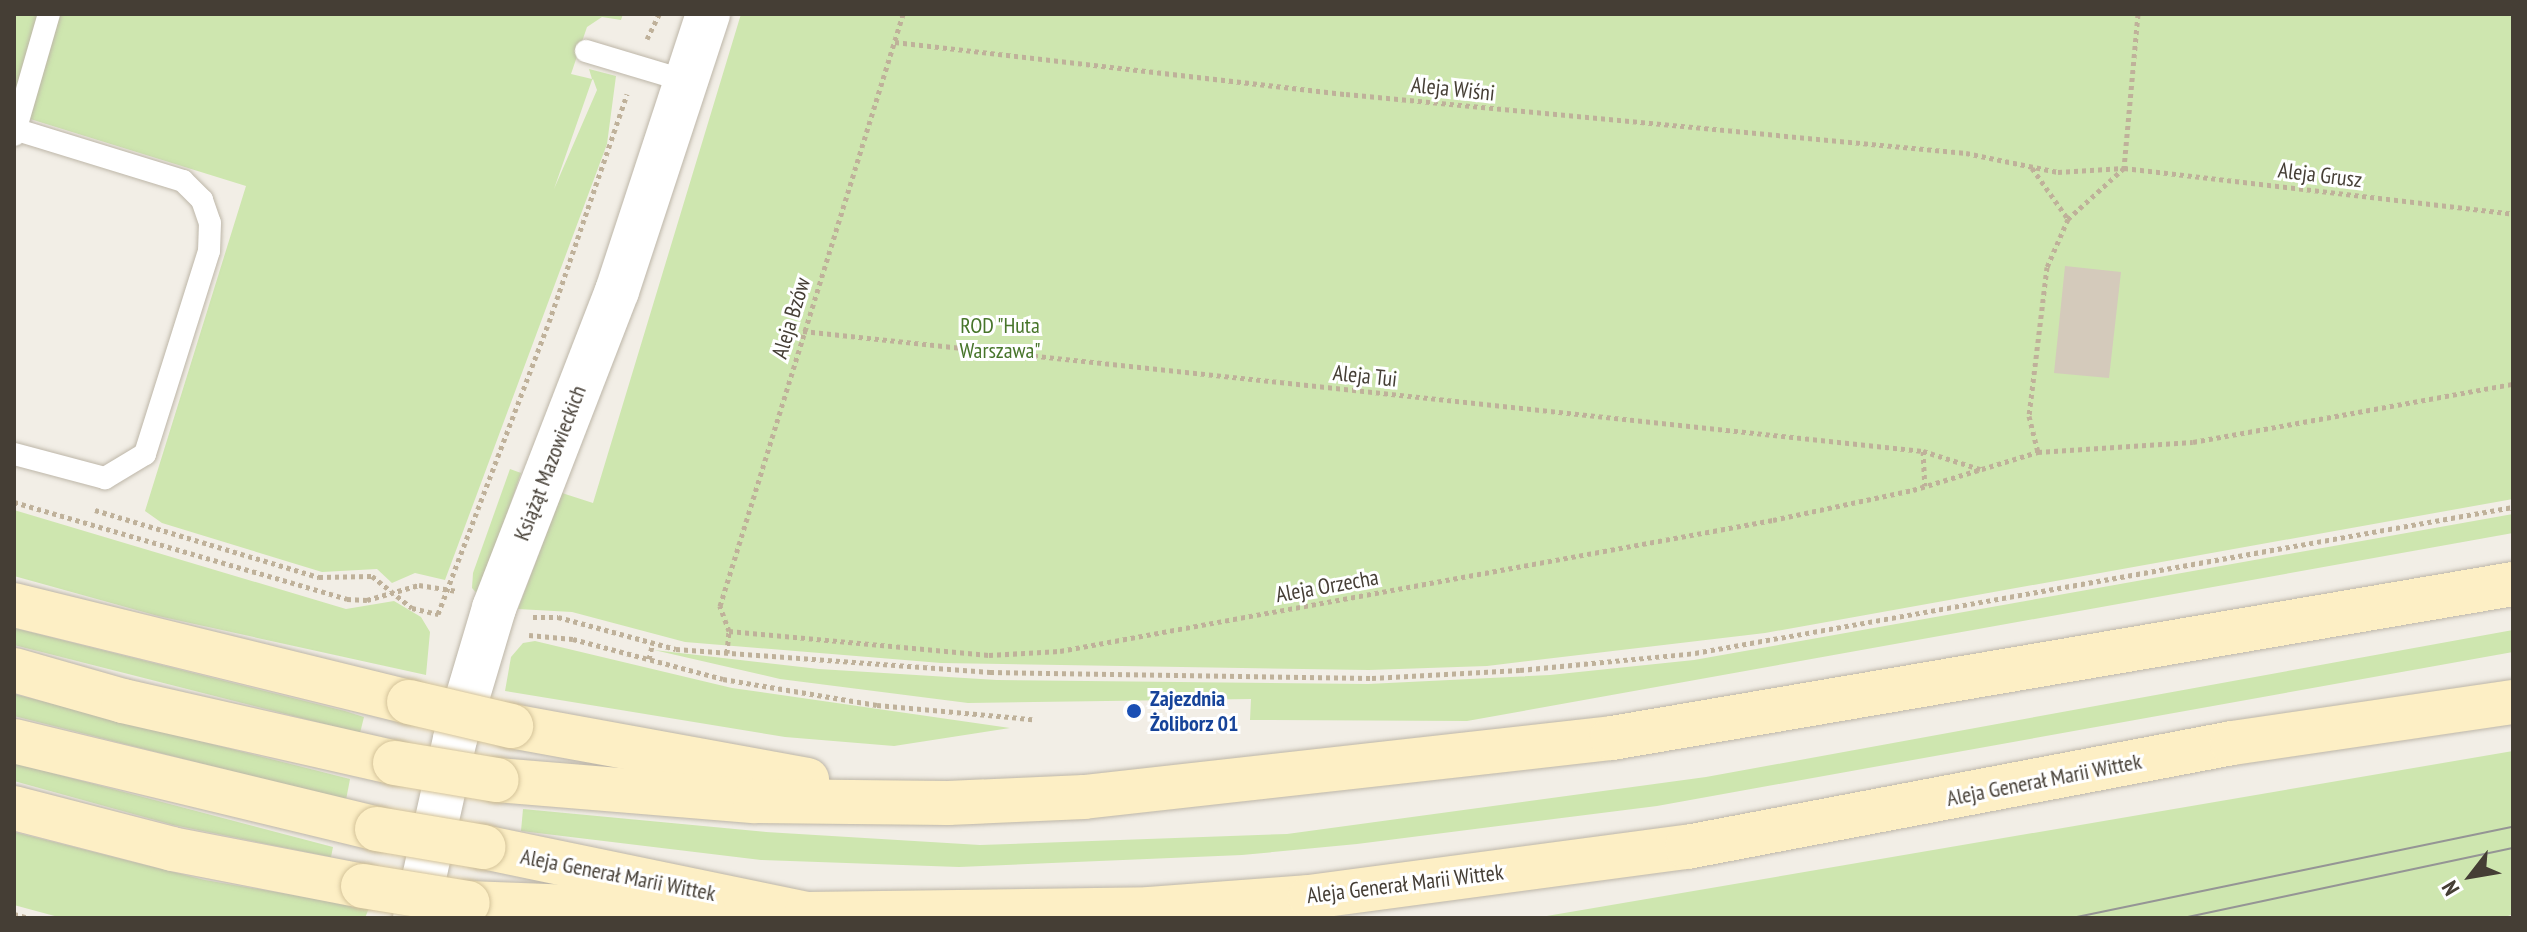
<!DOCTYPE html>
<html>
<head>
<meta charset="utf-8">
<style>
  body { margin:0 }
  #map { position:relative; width:2527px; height:932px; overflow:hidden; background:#f2eee6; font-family:"PT Sans Narrow",sans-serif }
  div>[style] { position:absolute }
  .green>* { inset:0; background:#cee6af }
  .building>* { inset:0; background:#d4cabb }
  .path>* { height:5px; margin-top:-2.5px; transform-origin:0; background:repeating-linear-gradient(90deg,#bfb19a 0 4px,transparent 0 8px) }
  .roads { filter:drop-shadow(0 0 2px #bdb6a8) drop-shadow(0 0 2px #bdb6a8) }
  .service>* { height:22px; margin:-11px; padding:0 11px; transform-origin:11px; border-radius:11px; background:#fff }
  .minor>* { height:44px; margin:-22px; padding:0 22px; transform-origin:22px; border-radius:22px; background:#fff }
  .secondary>* { height:44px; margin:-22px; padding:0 22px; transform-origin:22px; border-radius:22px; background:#fdefc5 }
  .tram>* { height:2px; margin:-1px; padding:0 1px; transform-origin:1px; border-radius:1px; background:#959595 }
  .bridges { filter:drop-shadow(0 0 2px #d4c399) drop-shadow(0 0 2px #d4c399) }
  .secondary-bridge>* { height:44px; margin:-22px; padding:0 22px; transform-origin:22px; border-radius:22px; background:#fdefc5 }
  .dots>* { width:22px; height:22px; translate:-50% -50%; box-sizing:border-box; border:4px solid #fff; border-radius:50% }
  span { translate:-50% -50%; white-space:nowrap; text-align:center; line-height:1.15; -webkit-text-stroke:6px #fff; paint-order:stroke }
  .street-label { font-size:22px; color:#453e35 }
  .park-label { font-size:22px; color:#47752a }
  .transit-label { font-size:22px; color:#164399; font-weight:700 }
  .left { translate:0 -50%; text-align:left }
  .frame { position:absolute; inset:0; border:16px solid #453e35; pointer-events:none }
  .north { position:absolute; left:2431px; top:836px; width:80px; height:80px; -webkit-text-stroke:6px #fff; paint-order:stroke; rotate:239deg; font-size:22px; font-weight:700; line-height:32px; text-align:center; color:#453e35 }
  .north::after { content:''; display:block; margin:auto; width:28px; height:36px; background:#453e35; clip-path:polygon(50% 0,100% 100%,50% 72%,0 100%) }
</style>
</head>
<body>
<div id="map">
  <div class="green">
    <i style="clip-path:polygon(evenodd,14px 14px,623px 14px,621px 20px,602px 17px,587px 27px,571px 74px,592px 79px,589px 69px,616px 76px,607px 144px,445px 580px,415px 573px,392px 583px,377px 569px,322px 572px,162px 523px,145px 511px,246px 186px,14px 114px,14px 14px,593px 79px,597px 90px,554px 189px,592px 80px,593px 79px)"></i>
    <i style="clip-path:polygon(741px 14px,2513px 14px,2513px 499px,1765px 633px,1487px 666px,1369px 670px,941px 663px,685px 642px,572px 612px,518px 609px,562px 493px,593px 503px)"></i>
    <i style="clip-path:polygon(510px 469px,521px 473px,479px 596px,472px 588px,473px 573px)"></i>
    <i style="clip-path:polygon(14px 510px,346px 609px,394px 601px,421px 617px,430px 632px,426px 675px,158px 616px,14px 576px)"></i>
    <i style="clip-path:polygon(2513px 514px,2513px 533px,1467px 721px,1250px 720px,1251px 699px,968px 703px,780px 679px,654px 650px,819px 669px,997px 680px,1368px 684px,1550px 675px,1694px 660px)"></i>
    <i style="clip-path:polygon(14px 628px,345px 711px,364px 717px,360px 733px,14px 645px)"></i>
    <i style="clip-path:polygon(2513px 630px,2513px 652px,1657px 806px,1357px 844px,1242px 855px,959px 867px,761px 860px,521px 831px,523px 809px,766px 832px,980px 845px,1287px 834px,1706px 777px)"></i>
    <i style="clip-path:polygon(535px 641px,732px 688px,1010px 728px,894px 746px,785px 737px,505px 691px,511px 657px,523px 643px)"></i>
    <i style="clip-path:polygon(14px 694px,350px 779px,346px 800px,14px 716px)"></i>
    <i style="clip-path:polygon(2513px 751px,2513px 914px,2503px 918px,1535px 918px)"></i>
    <i style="clip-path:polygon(14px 763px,333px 847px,331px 857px,173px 825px,14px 781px)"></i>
    <i style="clip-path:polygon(14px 832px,205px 880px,369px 908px,365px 918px,62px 918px,14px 905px)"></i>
  </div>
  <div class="building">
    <i style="clip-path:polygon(2065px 266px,2121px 272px,2109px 378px,2054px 373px)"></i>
  </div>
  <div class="path">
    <i style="left:2138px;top:14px;width:155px;rotate:95.2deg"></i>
    <i style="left:2124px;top:168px;width:76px;rotate:137.7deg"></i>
    <i style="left:2068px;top:219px;width:52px;rotate:113.6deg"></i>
    <i style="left:2047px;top:267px;width:150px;rotate:96.9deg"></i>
    <i style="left:2029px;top:416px;width:37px;rotate:76deg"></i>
    <i style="left:2038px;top:452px;width:155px;rotate:-3.7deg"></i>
    <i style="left:2193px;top:442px;width:325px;rotate:-10.3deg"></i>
    <i style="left:647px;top:39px;width:28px;rotate:-64deg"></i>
    <i style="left:895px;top:42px;width:454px;rotate:6.6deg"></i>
    <i style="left:1346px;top:94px;width:623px;rotate:5.44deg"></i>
    <i style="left:1966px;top:153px;width:94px;rotate:11.7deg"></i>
    <i style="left:2058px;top:172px;width:66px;rotate:-3.5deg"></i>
    <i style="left:2124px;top:168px;width:392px;rotate:6.7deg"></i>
    <i style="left:2032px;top:168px;width:62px;rotate:54.8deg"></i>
    <i style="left:803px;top:331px;width:1126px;rotate:6.12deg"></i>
    <i style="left:1923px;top:451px;width:60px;rotate:17.5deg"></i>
    <i style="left:1923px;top:451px;width:35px;rotate:87deg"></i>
    <i style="left:14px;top:502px;width:347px;rotate:16.2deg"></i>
    <i style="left:347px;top:599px;width:20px;rotate:3deg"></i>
    <i style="left:367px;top:600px;width:54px;rotate:-16.1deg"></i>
    <i style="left:419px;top:585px;width:37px;rotate:9deg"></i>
    <i style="left:95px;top:510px;width:234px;rotate:16.7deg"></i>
    <i style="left:319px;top:577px;width:53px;rotate:-1.1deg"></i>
    <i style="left:372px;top:576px;width:51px;rotate:38.7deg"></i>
    <i style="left:412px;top:608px;width:27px;rotate:13deg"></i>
    <i style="left:438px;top:614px;width:312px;rotate:-69.2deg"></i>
    <i style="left:549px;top:322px;width:241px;rotate:-71.1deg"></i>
    <i style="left:533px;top:617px;width:25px"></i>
    <i style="left:558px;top:617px;width:122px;rotate:15.2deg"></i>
    <i style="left:676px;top:649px;width:315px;rotate:4.2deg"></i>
    <i style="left:990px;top:672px;width:382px;rotate:0.9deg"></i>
    <i style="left:1372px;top:678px;width:148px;rotate:-3.1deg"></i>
    <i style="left:1520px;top:670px;width:176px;rotate:-5.5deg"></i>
    <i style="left:1695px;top:653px;width:831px;rotate:-10.12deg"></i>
    <i style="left:729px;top:631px;width:261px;rotate:5.3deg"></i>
    <i style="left:989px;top:655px;width:71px;rotate:-3.2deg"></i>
    <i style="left:1060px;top:651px;width:725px;rotate:-10.41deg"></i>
    <i style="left:1773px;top:520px;width:143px;rotate:-12.1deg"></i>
    <i style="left:1913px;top:490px;width:131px;rotate:-16.9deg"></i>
    <i style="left:529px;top:635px;width:44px;rotate:5.2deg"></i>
    <i style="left:573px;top:639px;width:155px;rotate:14.9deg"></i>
    <i style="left:723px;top:679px;width:156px;rotate:9.6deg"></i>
    <i style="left:877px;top:705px;width:156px;rotate:5.2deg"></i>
    <i style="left:727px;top:653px;width:22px;rotate:-85deg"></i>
    <i style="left:729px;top:631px;width:27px;rotate:-110deg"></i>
    <i style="left:720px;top:606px;width:620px;rotate:-72.82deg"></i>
    <i style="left:649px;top:659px;width:17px;rotate:-77deg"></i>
    <i style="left:14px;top:914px;width:16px;rotate:15deg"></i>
  </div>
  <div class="roads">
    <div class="service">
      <i style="left:586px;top:51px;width:104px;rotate:16.7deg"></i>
      <i style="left:14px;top:129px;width:177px;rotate:17.1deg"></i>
      <i style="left:183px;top:181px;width:27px;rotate:45deg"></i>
      <i style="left:202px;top:200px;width:24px;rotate:71deg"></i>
      <i style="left:210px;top:223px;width:28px;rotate:92deg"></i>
      <i style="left:209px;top:251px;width:213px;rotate:107.5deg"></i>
      <i style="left:145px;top:454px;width:47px;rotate:149deg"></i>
      <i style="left:105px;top:478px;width:94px;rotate:-165.2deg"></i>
      <i style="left:14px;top:135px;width:126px;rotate:-73.9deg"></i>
    </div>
    <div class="minor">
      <i style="left:415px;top:918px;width:183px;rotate:-77.4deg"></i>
      <i style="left:455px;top:739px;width:137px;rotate:-73.4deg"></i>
      <i style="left:494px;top:608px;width:340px;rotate:-68.8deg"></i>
      <i style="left:617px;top:291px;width:292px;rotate:-71.8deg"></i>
    </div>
    <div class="secondary">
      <i style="left:14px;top:605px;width:407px;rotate:13.8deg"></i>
      <i style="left:14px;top:670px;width:113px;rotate:15.9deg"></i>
      <i style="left:123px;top:701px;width:279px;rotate:12.8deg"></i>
      <i style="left:511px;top:726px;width:301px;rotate:10.3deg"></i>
      <i style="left:14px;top:741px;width:374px;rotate:13.6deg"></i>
      <i style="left:497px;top:780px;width:259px;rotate:4.7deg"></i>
      <i style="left:755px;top:801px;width:193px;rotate:0.6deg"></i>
      <i style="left:948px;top:803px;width:136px;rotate:-2.5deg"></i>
      <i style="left:1084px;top:797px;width:531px;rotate:-6.38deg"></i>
      <i style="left:1612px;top:738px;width:914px;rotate:-9.7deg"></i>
      <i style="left:14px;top:808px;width:163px;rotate:14.5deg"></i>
      <i style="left:172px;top:849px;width:195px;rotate:11deg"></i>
      <i style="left:483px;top:847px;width:330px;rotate:11.7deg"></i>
      <i style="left:806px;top:914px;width:343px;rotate:-0.8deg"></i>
      <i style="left:1149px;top:909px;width:161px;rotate:-4.3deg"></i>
      <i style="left:1310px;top:897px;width:380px;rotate:-7.6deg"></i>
      <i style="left:1687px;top:847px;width:555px;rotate:-10.8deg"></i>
      <i style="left:2232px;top:743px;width:284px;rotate:-8.3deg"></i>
      <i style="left:468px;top:903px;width:236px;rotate:2.2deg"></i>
    </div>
  </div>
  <div class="tram">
    <i style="left:2072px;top:918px;width:450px;rotate:-11.7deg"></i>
    <i style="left:2183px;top:918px;width:337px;rotate:-12deg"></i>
  </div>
  <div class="bridges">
    <div class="secondary-bridge">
      <i style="left:409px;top:702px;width:105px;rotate:13.2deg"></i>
      <i style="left:395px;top:763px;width:103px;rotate:9.5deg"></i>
      <i style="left:377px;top:829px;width:108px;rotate:9.6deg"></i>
      <i style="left:363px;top:886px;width:106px;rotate:9.2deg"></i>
    </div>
  </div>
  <div class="dots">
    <i style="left:1134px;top:711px;background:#1a4fb4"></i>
  </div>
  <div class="street-label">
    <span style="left:1453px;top:89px;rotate:6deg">Aleja Wiśni</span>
    <span style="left:2320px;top:175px;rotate:7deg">Aleja Grusz</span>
    <span style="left:791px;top:318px;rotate:-73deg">Aleja Bzów</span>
    <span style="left:1365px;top:376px;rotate:6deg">Aleja Tui</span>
    <span style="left:550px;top:463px;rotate:-69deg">Książąt Mazowieckich</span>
    <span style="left:1327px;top:586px;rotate:-10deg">Aleja Orzecha</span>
    <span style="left:2044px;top:780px;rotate:-11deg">Aleja Generał Marii Wittek</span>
    <span style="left:618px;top:875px;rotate:11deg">Aleja Generał Marii Wittek</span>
    <span style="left:1405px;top:884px;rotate:-7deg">Aleja Generał Marii Wittek</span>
  </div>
  <div class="park-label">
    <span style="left:1000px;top:338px">ROD "Huta<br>Warszawa"</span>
  </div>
  <div class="transit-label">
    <span class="left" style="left:1150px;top:711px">Zajezdnia<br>Żoliborz 01</span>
  </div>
  <div class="frame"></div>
  <div class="north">N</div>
</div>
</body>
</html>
